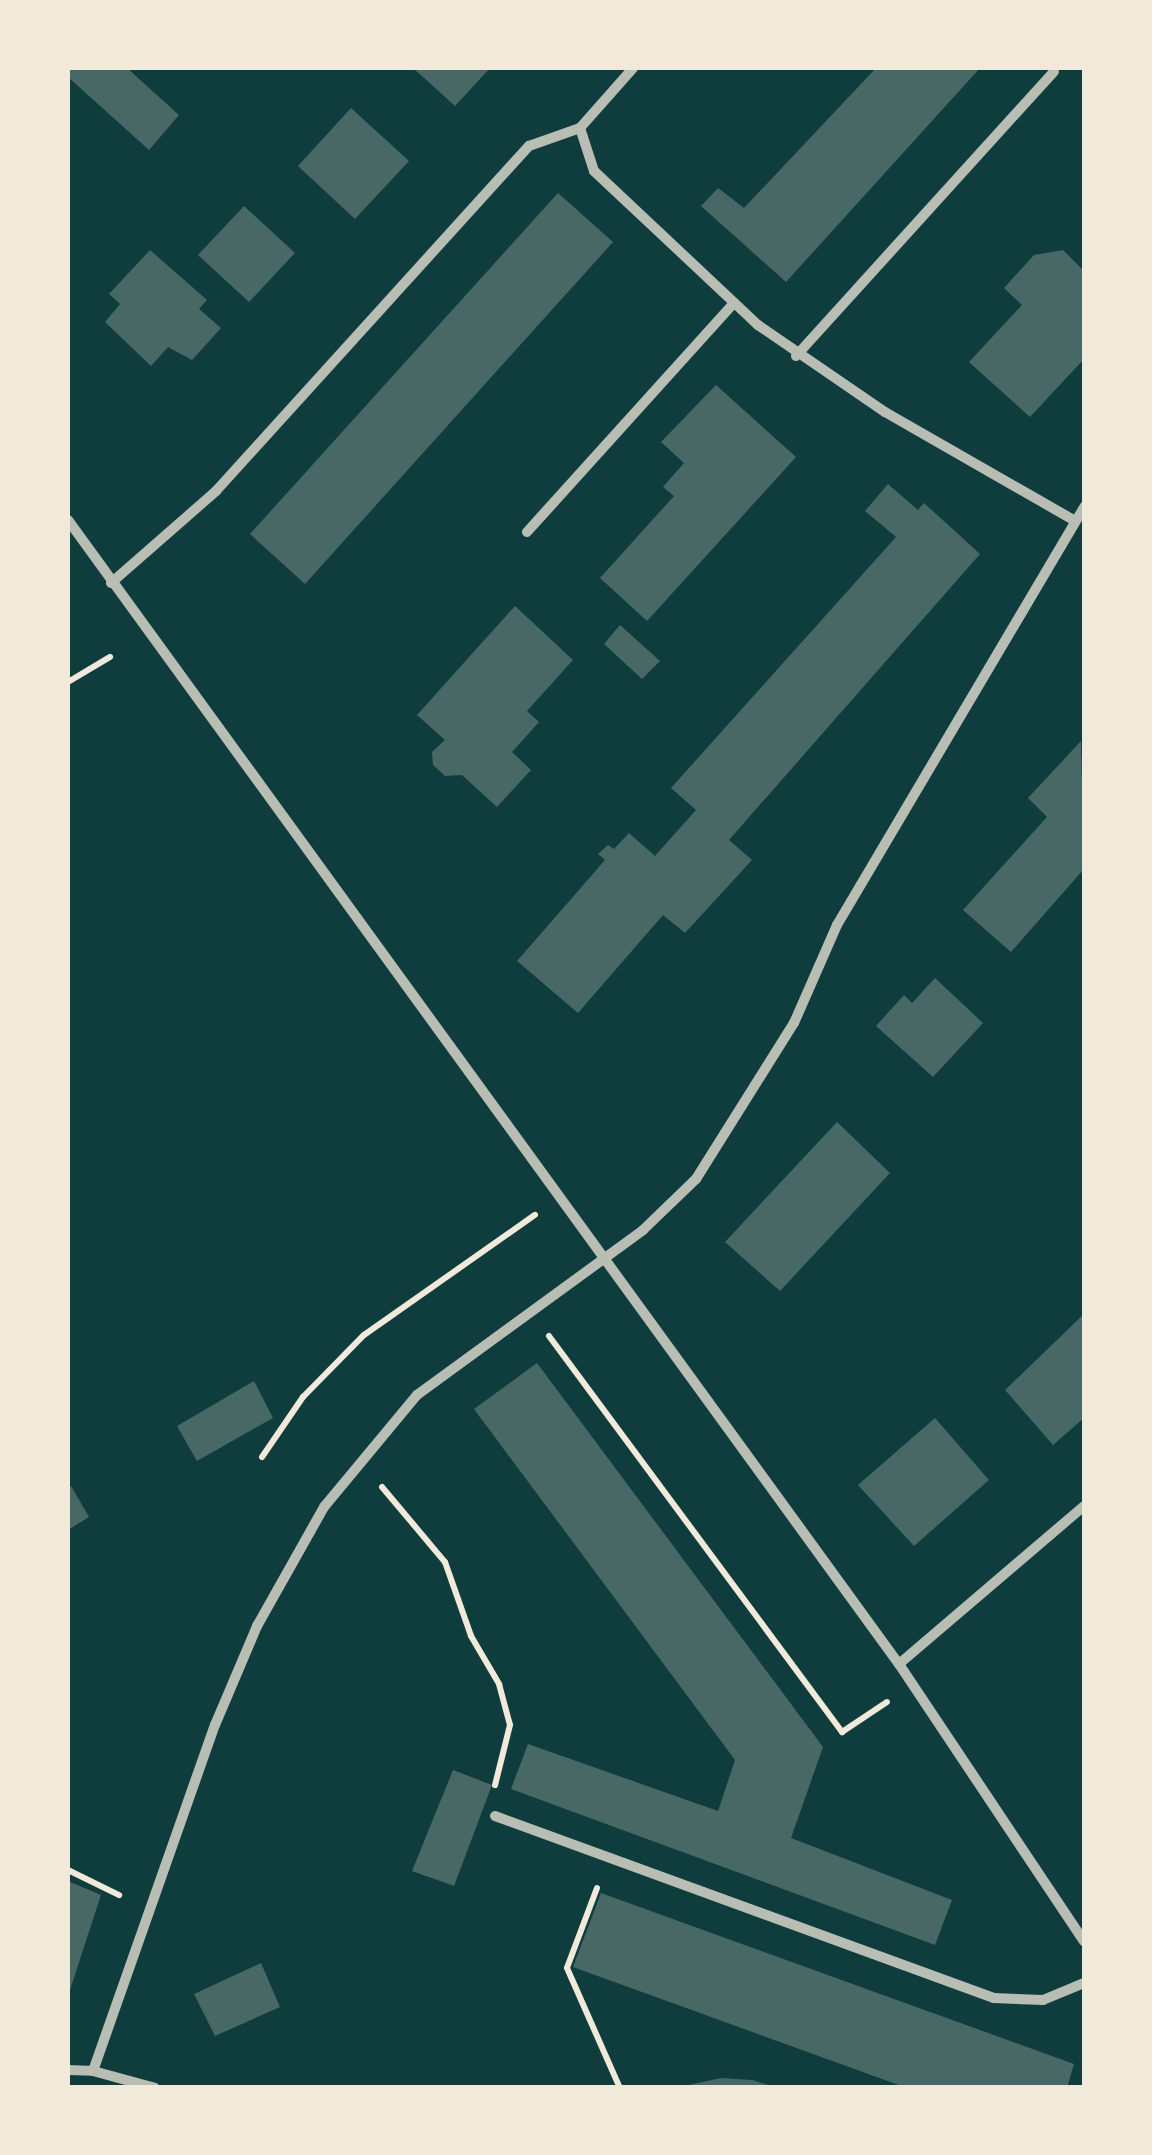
<!DOCTYPE html>
<html>
<head>
<meta charset="utf-8">
<style>
  body { margin:0 }
  #map { position:relative; width:1152px; height:2155px; overflow:hidden; background:#0f3d3e; font-family:"Asap Condensed",sans-serif }
  div>[style] { position:absolute }
  .building>* { inset:0; background:#486865 }
  .path>* { height:6px; margin:-3px; padding:0 3px; transform-origin:3px; border-radius:3px; background:#f1e9da }
  .minor>* { height:10px; margin:-5px; padding:0 5px; transform-origin:5px; border-radius:5px; background:#b8beb3 }
  span { translate:-50% -50%; white-space:nowrap; text-align:center; line-height:1.15; -webkit-text-stroke:8px #f1e9da; paint-order:stroke }
  .frame { position:absolute; inset:0; border:70px solid #f1e9da; pointer-events:none }
</style>
</head>
<body>
<div id="map">
  <div class="building">
    <i style="clip-path:polygon(68px 68px,127px 68px,179px 115px,149px 150px,68px 77px)"></i>
    <i style="clip-path:polygon(413px 68px,490px 68px,455px 106px)"></i>
    <i style="clip-path:polygon(876px 68px,980px 68px,786px 282px,701px 206px,718px 188px,744px 208px)"></i>
    <i style="clip-path:polygon(351px 108px,409px 161px,355px 219px,298px 166px)"></i>
    <i style="clip-path:polygon(558px 193px,613px 242px,305px 584px,250px 534px)"></i>
    <i style="clip-path:polygon(244px 206px,295px 253px,249px 302px,198px 255px)"></i>
    <i style="clip-path:polygon(150px 250px,207px 300px,199px 309px,221px 328px,192px 360px,168px 347px,151px 366px,105px 322px,120px 304px,109px 294px)"></i>
    <i style="clip-path:polygon(1063px 250px,1084px 271px,1084px 359px,1030px 417px,969px 362px,1022px 305px,1004px 288px,1034px 255px)"></i>
    <i style="clip-path:polygon(716px 385px,796px 457px,647px 621px,600px 578px,674px 496px,663px 487px,684px 463px,661px 442px)"></i>
    <i style="clip-path:polygon(888px 484px,918px 510px,924px 503px,980px 554px,729px 840px,752px 860px,685px 933px,663px 915px,578px 1013px,517px 961px,605px 860px,598px 854px,608px 845px,614px 849px,629px 833px,655px 856px,696px 810px,671px 788px,896px 537px,865px 511px)"></i>
    <i style="clip-path:polygon(515px 606px,573px 660px,527px 711px,539px 722px,512px 752px,531px 770px,497px 807px,462px 775px,445px 776px,433px 765px,432px 752px,445px 740px,417px 715px)"></i>
    <i style="clip-path:polygon(620px 625px,660px 661px,642px 679px,604px 644px)"></i>
    <i style="clip-path:polygon(1081px 741px,1084px 869px,1011px 952px,963px 910px,1047px 817px,1028px 798px)"></i>
    <i style="clip-path:polygon(935px 978px,983px 1023px,933px 1077px,876px 1026px,904px 995px,912px 1003px)"></i>
    <i style="clip-path:polygon(837px 1122px,890px 1173px,780px 1291px,725px 1242px)"></i>
    <i style="clip-path:polygon(1084px 1314px,1084px 1418px,1053px 1445px,1005px 1390px)"></i>
    <i style="clip-path:polygon(537px 1363px,823px 1747px,791px 1838px,952px 1900px,935px 1945px,511px 1789px,528px 1744px,718px 1811px,735px 1760px,474px 1409px)"></i>
    <i style="clip-path:polygon(254px 1381px,273px 1418px,197px 1461px,177px 1426px)"></i>
    <i style="clip-path:polygon(935px 1418px,989px 1480px,914px 1546px,858px 1485px)"></i>
    <i style="clip-path:polygon(71px 1486px,89px 1517px,68px 1530px,68px 1488px)"></i>
    <i style="clip-path:polygon(453px 1770px,492px 1785px,454px 1886px,412px 1871px)"></i>
    <i style="clip-path:polygon(68px 1881px,101px 1895px,68px 1996px)"></i>
    <i style="clip-path:polygon(601px 1893px,1074px 2064px,1067px 2088px,907px 2088px,573px 1967px)"></i>
    <i style="clip-path:polygon(261px 1963px,280px 2007px,215px 2036px,194px 1994px)"></i>
    <i style="clip-path:polygon(721px 2078px,752px 2080px,778px 2088px,675px 2088px)"></i>
  </div>
  <div class="path">
    <i style="left:68px;top:682px;width:49px;rotate:-30.8deg"></i>
    <i style="left:549px;top:1336px;width:493px;rotate:53.5deg"></i>
    <i style="left:842px;top:1732px;width:54px;rotate:-33.7deg"></i>
    <i style="left:262px;top:1457px;width:73px;rotate:-55.7deg"></i>
    <i style="left:303px;top:1397px;width:87px;rotate:-45.5deg"></i>
    <i style="left:364px;top:1335px;width:209px;rotate:-35.1deg"></i>
    <i style="left:382px;top:1487px;width:98px;rotate:50deg"></i>
    <i style="left:445px;top:1562px;width:78px;rotate:70.6deg"></i>
    <i style="left:471px;top:1636px;width:56px;rotate:59.7deg"></i>
    <i style="left:499px;top:1684px;width:42px;rotate:75deg"></i>
    <i style="left:510px;top:1725px;width:62px;rotate:104deg"></i>
    <i style="left:68px;top:1870px;width:57px;rotate:26.1deg"></i>
    <i style="left:597px;top:1888px;width:85px;rotate:110.6deg"></i>
    <i style="left:567px;top:1968px;width:131px;rotate:66.2deg"></i>
  </div>
  <div class="minor">
    <i style="left:580px;top:128px;width:45px;rotate:72deg"></i>
    <i style="left:594px;top:171px;width:225px;rotate:43.2deg"></i>
    <i style="left:758px;top:325px;width:154px;rotate:34.4deg"></i>
    <i style="left:885px;top:412px;width:219px;rotate:29.8deg"></i>
    <i style="left:796px;top:356px;width:384px;rotate:-47.8deg"></i>
    <i style="left:68px;top:520px;width:1414px;rotate:54.01deg"></i>
    <i style="left:899px;top:1664px;width:333px;rotate:56.3deg"></i>
    <i style="left:527px;top:532px;width:309px;rotate:-47.9deg"></i>
    <i style="left:111px;top:583px;width:140px;rotate:-41.2deg"></i>
    <i style="left:216px;top:491px;width:466px;rotate:-47.8deg"></i>
    <i style="left:529px;top:146px;width:54px;rotate:-19.4deg"></i>
    <i style="left:580px;top:128px;width:80px;rotate:-48.5deg"></i>
    <i style="left:899px;top:1664px;width:243px;rotate:-40.5deg"></i>
    <i style="left:495px;top:1816px;width:531px;rotate:20.04deg"></i>
    <i style="left:994px;top:1998px;width:49px;rotate:2.3deg"></i>
    <i style="left:1043px;top:2000px;width:44px;rotate:-22.5deg"></i>
    <i style="left:68px;top:2070px;width:25px;rotate:2deg"></i>
    <i style="left:93px;top:2071px;width:367px;rotate:-70.6deg"></i>
    <i style="left:215px;top:1725px;width:108px;rotate:-67deg"></i>
    <i style="left:257px;top:1626px;width:137px;rotate:-60.6deg"></i>
    <i style="left:324px;top:1507px;width:146px;rotate:-50.3deg"></i>
    <i style="left:417px;top:1395px;width:280px;rotate:-36.1deg"></i>
    <i style="left:643px;top:1230px;width:74px;rotate:-43.9deg"></i>
    <i style="left:696px;top:1179px;width:184px;rotate:-57.9deg"></i>
    <i style="left:794px;top:1023px;width:107px;rotate:-66.3deg"></i>
    <i style="left:837px;top:925px;width:486px;rotate:-59.4deg"></i>
    <i style="left:93px;top:2071px;width:64px;rotate:15.3deg"></i>
  </div>
  <div class="frame"></div>
</div>
</body>
</html>
